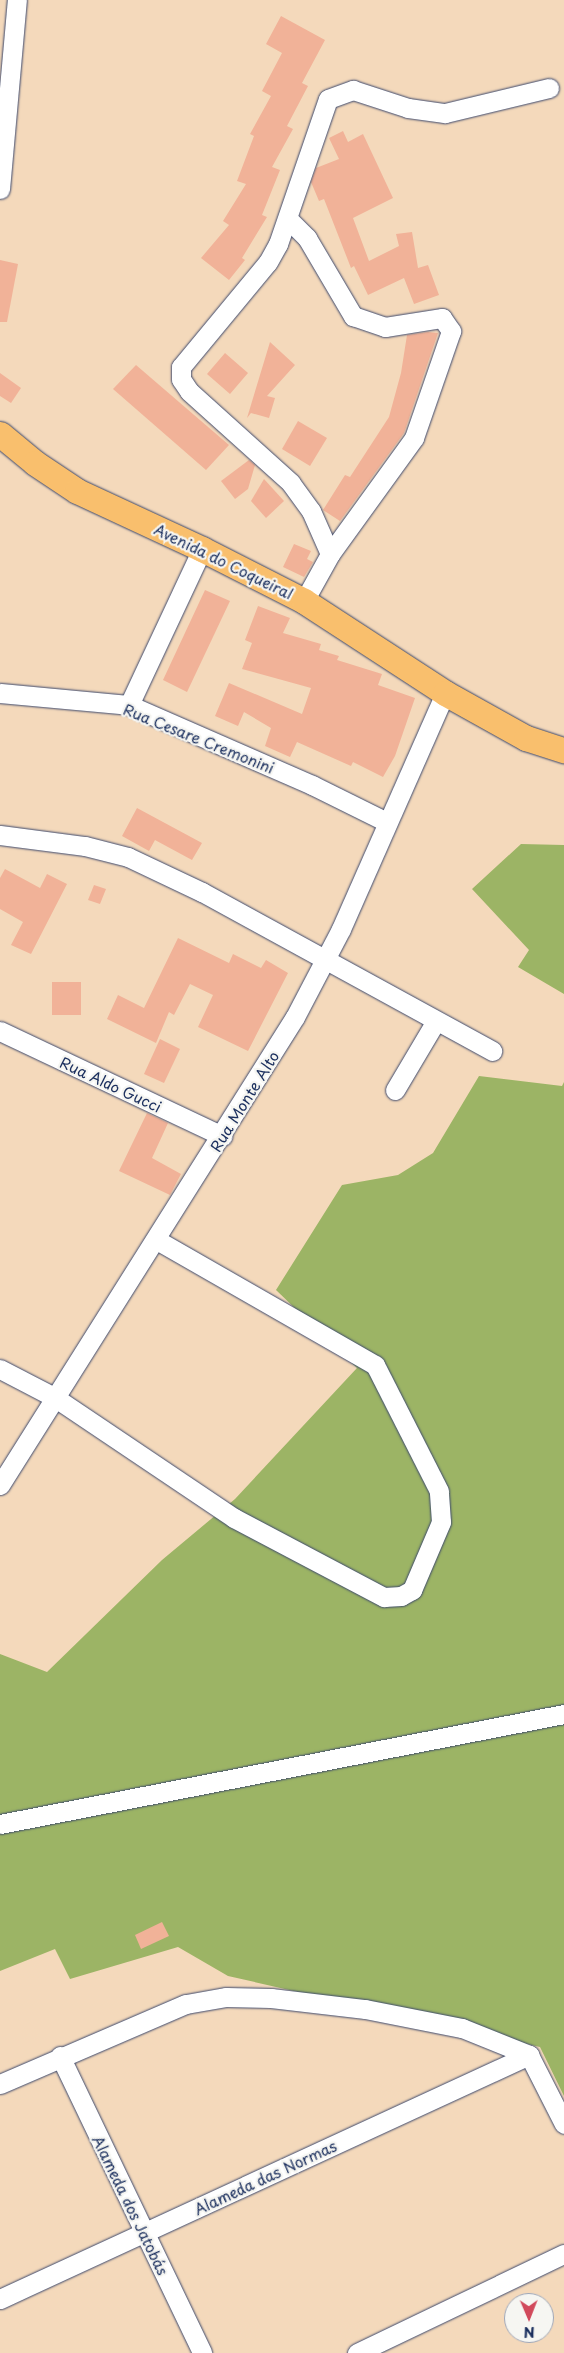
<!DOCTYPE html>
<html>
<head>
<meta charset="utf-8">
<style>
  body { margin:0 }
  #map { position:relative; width:564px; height:2353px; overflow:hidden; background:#f4d9bb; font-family:"Playpen Sans",sans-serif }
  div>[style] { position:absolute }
  .forest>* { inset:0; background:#9cb465 }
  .building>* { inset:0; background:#f1b298 }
  .roads { filter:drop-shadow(0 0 1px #3c486c) drop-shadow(0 0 1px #3c486c) }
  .minor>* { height:19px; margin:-9.5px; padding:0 9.5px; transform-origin:9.5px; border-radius:9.5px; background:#fff }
  .major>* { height:25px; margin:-12.5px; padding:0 12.5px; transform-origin:12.5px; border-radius:12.5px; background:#f9bf6d }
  span { translate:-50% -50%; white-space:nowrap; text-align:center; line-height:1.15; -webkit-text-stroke:4.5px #f6f6f2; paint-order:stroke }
  .street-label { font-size:15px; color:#1b2f5e }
  .north { position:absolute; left:504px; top:2293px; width:50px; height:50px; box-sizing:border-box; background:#f6f6f2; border:1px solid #9ea6b7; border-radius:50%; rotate:179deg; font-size:14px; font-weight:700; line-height:20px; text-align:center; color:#1b2f5e }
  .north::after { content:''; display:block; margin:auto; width:18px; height:22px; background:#d1495b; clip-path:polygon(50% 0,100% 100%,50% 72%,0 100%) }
</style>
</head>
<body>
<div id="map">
  <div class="forest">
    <i style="clip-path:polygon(521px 844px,564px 845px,564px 994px,518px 967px,529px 950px,472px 889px)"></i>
    <i style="clip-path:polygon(479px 1076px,562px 1086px,564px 1082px,564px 2096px,540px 2047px,228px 1976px,178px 1947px,70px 1979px,55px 1949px,0 1971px,0 1654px,47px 1672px,162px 1560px,235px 1499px,357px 1368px,276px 1290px,342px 1185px,398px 1175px,433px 1153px)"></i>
  </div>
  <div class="building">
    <i style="clip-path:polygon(281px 16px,325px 40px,302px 83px,308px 86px,287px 126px,293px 129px,272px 167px,280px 170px,262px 215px,267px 217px,242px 258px,245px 260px,229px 280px,201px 258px,229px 225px,223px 221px,246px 184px,237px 181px,254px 136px,250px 134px,271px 96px,262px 91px,282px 53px,266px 44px)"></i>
    <i style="clip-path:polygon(343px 131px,348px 142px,363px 134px,393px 198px,353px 218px,369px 261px,399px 246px,396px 234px,412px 232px,418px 268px,428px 265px,439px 295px,414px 304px,404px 278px,368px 295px,354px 266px,351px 268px,324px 199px,319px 201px,311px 182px,316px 168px,339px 159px,329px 138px)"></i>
    <i style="clip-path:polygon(0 260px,18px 264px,7px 322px,0 322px)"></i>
    <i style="clip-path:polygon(428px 332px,438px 333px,404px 433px,340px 521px,323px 510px,345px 475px,350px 477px,389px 417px,401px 373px,407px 335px)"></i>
    <i style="clip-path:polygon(270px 342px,295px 365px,267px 396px,275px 398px,269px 418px,251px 413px,247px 418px)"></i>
    <i style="clip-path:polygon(225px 353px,248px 373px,230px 394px,207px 374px)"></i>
    <i style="clip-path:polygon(136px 365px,229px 445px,206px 470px,113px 389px)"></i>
    <i style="clip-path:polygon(0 373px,21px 388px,11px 403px,0 396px)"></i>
    <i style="clip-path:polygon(298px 421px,327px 438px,310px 466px,282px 449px)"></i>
    <i style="clip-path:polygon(249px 460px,255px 465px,248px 489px,235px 499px,221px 481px)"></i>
    <i style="clip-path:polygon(264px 479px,284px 501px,266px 518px,251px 501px)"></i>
    <i style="clip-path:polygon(294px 544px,311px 551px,307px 559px,313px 562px,304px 577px,283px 567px)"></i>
    <i style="clip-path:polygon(205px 590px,230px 601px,187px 692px,163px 680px)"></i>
    <i style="clip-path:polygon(258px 606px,290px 618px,283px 633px,321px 644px,319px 650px,339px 656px,337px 660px,382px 674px,378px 685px,415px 698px,395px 756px,383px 777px,353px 762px,351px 766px,297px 742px,290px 757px,265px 746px,271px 728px,244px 712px,238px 726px,215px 716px,229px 683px,302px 714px,311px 688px,242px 669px,252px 643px,245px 640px)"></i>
    <i style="clip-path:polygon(137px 808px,202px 843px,192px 860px,155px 840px,149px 851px,122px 836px)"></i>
    <i style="clip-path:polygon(5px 869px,40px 888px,47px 874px,67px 884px,31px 954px,11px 945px,23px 922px,0 909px,0 878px)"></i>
    <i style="clip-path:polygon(94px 885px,106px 889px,100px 904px,88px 900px)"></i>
    <i style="clip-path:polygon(178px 938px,229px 963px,233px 954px,261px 968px,266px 960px,288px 973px,248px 1051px,198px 1027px,213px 995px,190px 984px,174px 1015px,169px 1012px,156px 1043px,107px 1019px,118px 995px,144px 1008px)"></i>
    <i style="clip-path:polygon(52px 982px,81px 982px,81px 1015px,52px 1015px)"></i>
    <i style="clip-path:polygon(160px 1039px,180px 1049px,164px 1083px,144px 1074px)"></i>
    <i style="clip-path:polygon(147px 1113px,168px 1123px,152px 1158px,181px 1174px,170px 1195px,119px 1171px)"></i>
    <i style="clip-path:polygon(162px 1922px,169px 1936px,141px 1949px,135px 1935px)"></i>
  </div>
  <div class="roads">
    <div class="minor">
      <i style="left:0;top:189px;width:190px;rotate:-84.9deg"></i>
      <i style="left:288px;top:219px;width:27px;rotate:45deg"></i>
      <i style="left:307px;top:238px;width:91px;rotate:59.5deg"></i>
      <i style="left:353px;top:316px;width:34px;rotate:19deg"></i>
      <i style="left:385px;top:327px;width:58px;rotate:-9deg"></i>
      <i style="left:442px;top:318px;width:16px;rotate:55deg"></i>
      <i style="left:451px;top:331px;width:113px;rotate:109.1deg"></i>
      <i style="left:414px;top:438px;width:143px;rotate:125.9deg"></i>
      <i style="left:304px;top:601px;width:54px;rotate:-61deg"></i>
      <i style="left:330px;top:554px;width:47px;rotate:-113.8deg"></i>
      <i style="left:311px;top:511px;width:34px;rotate:-126deg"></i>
      <i style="left:291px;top:483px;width:137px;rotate:-138deg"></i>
      <i style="left:189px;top:391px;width:14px;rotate:-124deg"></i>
      <i style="left:181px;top:379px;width:12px;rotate:-90deg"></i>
      <i style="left:181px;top:367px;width:136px;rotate:-50.4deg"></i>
      <i style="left:268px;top:262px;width:21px;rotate:-61deg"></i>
      <i style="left:278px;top:244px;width:153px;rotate:-71deg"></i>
      <i style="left:328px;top:99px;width:27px;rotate:-20deg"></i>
      <i style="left:353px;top:90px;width:58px;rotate:18.1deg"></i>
      <i style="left:408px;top:108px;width:37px;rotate:8deg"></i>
      <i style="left:445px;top:113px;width:107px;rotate:-13.5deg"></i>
      <i style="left:0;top:693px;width:130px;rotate:5.3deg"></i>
      <i style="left:129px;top:705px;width:200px;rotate:23.6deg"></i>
      <i style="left:312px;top:785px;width:84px;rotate:26.3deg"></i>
      <i style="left:129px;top:705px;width:172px;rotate:-64.9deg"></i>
      <i style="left:0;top:835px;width:86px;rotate:7.4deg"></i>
      <i style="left:85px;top:846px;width:44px;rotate:14.3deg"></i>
      <i style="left:128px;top:857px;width:82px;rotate:25.3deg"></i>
      <i style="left:202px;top:892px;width:331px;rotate:28.7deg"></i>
      <i style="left:0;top:1031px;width:246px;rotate:25.3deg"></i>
      <i style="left:395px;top:1090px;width:80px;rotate:-59.3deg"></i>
      <i style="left:0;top:1369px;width:61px;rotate:27.4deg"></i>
      <i style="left:54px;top:1397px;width:217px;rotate:33.9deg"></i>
      <i style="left:234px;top:1518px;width:170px;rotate:27.8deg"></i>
      <i style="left:384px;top:1597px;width:17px;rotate:-3deg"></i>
      <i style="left:401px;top:1596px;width:13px;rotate:-29deg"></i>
      <i style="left:412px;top:1590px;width:74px;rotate:-66.9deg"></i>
      <i style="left:441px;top:1522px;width:31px;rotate:-94deg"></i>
      <i style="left:439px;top:1491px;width:141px;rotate:-116.9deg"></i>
      <i style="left:375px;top:1365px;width:251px;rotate:-150.2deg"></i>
      <i style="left:0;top:1485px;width:553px;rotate:-57.78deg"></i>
      <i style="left:295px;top:1017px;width:99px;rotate:-62.4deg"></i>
      <i style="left:341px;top:929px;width:258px;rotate:-66.2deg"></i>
      <i style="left:0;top:1824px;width:575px;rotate:-11.04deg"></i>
      <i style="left:60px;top:2056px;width:329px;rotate:64.4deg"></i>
      <i style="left:0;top:2084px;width:202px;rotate:-23.3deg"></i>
      <i style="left:186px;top:2004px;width:41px;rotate:-9.9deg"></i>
      <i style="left:226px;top:1997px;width:45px;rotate:1.3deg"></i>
      <i style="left:271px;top:1998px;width:95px;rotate:6.7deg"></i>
      <i style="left:365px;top:2009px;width:99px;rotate:11.1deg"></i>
      <i style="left:462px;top:2028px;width:72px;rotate:21.9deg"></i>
      <i style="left:529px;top:2055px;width:77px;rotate:63.1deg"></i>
      <i style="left:0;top:2299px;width:583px;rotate:-24.76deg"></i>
      <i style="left:357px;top:2353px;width:229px;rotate:-25.6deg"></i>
    </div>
    <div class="major">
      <i style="left:0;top:434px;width:45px;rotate:39.6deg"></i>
      <i style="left:35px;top:463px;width:50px;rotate:33.7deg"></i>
      <i style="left:77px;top:491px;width:138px;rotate:24.9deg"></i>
      <i style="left:202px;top:549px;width:114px;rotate:27deg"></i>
      <i style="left:304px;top:601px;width:168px;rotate:33.1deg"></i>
      <i style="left:445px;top:693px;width:93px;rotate:29.1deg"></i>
      <i style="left:526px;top:738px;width:40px;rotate:18deg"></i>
    </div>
  </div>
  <div class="street-label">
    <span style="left:224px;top:561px;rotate:26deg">Avenida do Coqueiral</span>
    <span style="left:199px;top:738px;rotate:22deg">Rua Cesare Cremonini</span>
    <span style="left:111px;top:1084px;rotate:25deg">Rua Aldo Gucci</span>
    <span style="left:244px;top:1101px;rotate:-58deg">Rua Monte Alto</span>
    <span style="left:265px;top:2177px;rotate:-25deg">Alameda das Normas</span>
    <span style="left:131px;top:2205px;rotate:64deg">Alameda dos Jatobás</span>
  </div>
  <div class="north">N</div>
</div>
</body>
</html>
